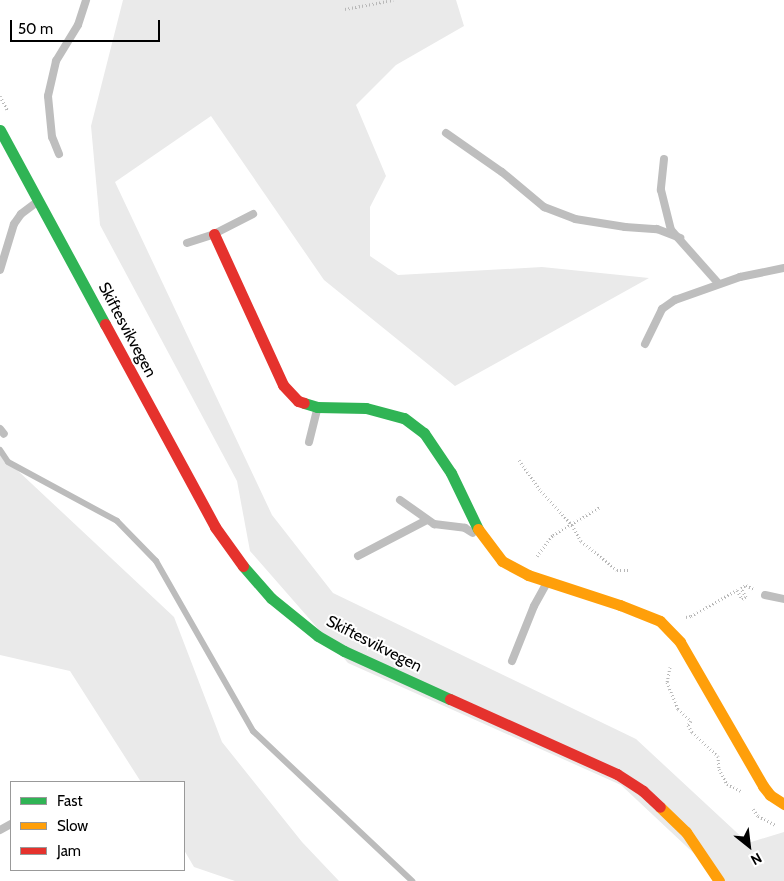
<!DOCTYPE html>
<html>
<head>
<meta charset="utf-8">
<style>
  body { margin:0 }
  #map { position:relative; width:784px; height:881px; overflow:hidden; background:#fff; font-family:Cabin,sans-serif }
  div>[style] { position:absolute }
  .green>* { inset:0; background:#eaeaea }
  .stream>* { height:6px; margin:-3px; padding:0 3px; transform-origin:3px; border-radius:3px; background:#bcbcbc }
  .path>* { height:3px; margin-top:-1.5px; transform-origin:0; background:repeating-linear-gradient(90deg,#b8b8b8 0 1px,transparent 0 3.5px) }
  .lane>* { height:8px; margin:-4px; padding:0 4px; transform-origin:4px; border-radius:4px; background:#bebebe }
  .fast>* { height:11px; margin:-5.5px; padding:0 5.5px; transform-origin:5.5px; border-radius:5.5px; background:#30b455 }
  .slow>* { height:11px; margin:-5.5px; padding:0 5.5px; transform-origin:5.5px; border-radius:5.5px; background:#ff9f0a }
  .jam>* { height:11px; margin:-5.5px; padding:0 5.5px; transform-origin:5.5px; border-radius:5.5px; background:#e5322d }
  span { translate:-50% -50%; white-space:nowrap; text-align:center; line-height:1.15; -webkit-text-stroke:4px #fff; paint-order:stroke }
  .street-label { font-size:16px; color:#000 }
  .legend { position:absolute; left:10px; top:781px; width:175px; height:90px; box-sizing:border-box; background:#fff; border:1px solid #999; margin:0; padding:6px 9px; list-style:none; font-size:15px; color:#000 }
  .legend li { display:flex; align-items:center; gap:10px; height:25px }
  .legend b { width:25px; border:1px solid #999 }
  .north { position:absolute; left:724px; top:821px; width:50px; height:50px; -webkit-text-stroke:4px #fff; paint-order:stroke; rotate:151deg; font-size:14px; font-weight:700; line-height:20px; text-align:center; color:#000 }
  .north::after { content:''; display:block; margin:auto; width:18px; height:22px; background:#000; clip-path:polygon(50% 0,100% 100%,50% 72%,0 100%) }
  .scale { position:absolute; left:10px; top:20px; width:150px; height:22px; box-sizing:border-box; border:2px solid #000; border-top:0; padding-left:6px; font-size:15px; line-height:18px; white-space:nowrap; color:#000; -webkit-text-stroke:4px #fff; paint-order:stroke }
</style>
</head>
<body>
<div id="map">
  <div class="green">
    <i style="clip-path:polygon(123px 0,456px 0,464px 26px,396px 65px,356px 105px,386px 176px,370px 207px,370px 256px,398px 275px,542px 267px,649px 278px,455px 386px,324px 280px,211px 116px,115px 182px,272px 515px,333px 593px,636px 739px,748px 843px,784px 832px,784px 881px,719px 881px,718px 876px,621px 785px,348px 663px,250px 551px,237px 481px,100px 225px,91px 126px)"></i>
    <i style="clip-path:polygon(0 454px,174px 617px,222px 742px,302px 842px,339px 881px,235px 881px,194px 867px,184px 850px,184px 782px,141px 782px,70px 671px,0 655px)"></i>
  </div>
  <div class="stream">
    <i style="left:0;top:450px;width:14px;rotate:56deg"></i>
    <i style="left:8px;top:462px;width:124px;rotate:28.4deg"></i>
    <i style="left:117px;top:521px;width:56px;rotate:45.7deg"></i>
    <i style="left:156px;top:561px;width:196px;rotate:60.3deg"></i>
    <i style="left:253px;top:731px;width:219px;rotate:43.3deg"></i>
  </div>
  <div class="path">
    <i style="left:345px;top:9px;width:49px;rotate:-10.6deg"></i>
    <i style="left:0;top:96px;width:17px;rotate:62deg"></i>
    <i style="left:519px;top:460px;width:38px;rotate:55deg"></i>
    <i style="left:541px;top:491px;width:46px;rotate:47.6deg"></i>
    <i style="left:572px;top:525px;width:18px;rotate:61deg"></i>
    <i style="left:581px;top:541px;width:46px;rotate:38.9deg"></i>
    <i style="left:617px;top:570px;width:14px"></i>
    <i style="left:537px;top:556px;width:26px;rotate:-53deg"></i>
    <i style="left:553px;top:535px;width:55px;rotate:-30.8deg"></i>
    <i style="left:686px;top:617px;width:5px;rotate:-11deg"></i>
    <i style="left:691px;top:616px;width:53px;rotate:-29.5deg"></i>
    <i style="left:737px;top:590px;width:10px;rotate:61deg"></i>
    <i style="left:742px;top:599px;width:4px;rotate:-27deg"></i>
    <i style="left:746px;top:597px;width:10px;rotate:-119deg"></i>
    <i style="left:741px;top:588px;width:6px;rotate:-31deg"></i>
    <i style="left:746px;top:585px;width:9px;rotate:27deg"></i>
    <i style="left:670px;top:667px;width:15px;rotate:101deg"></i>
    <i style="left:667px;top:682px;width:29px;rotate:68deg"></i>
    <i style="left:678px;top:709px;width:18px;rotate:43deg"></i>
    <i style="left:691px;top:721px;width:5px;rotate:127deg"></i>
    <i style="left:688px;top:725px;width:8px;rotate:60deg"></i>
    <i style="left:692px;top:732px;width:35px;rotate:43deg"></i>
    <i style="left:718px;top:756px;width:13px;rotate:86deg"></i>
    <i style="left:719px;top:769px;width:17px;rotate:62deg"></i>
    <i style="left:727px;top:784px;width:16px;rotate:27deg"></i>
    <i style="left:753px;top:809px;width:9px;rotate:54deg"></i>
    <i style="left:758px;top:816px;width:20px;rotate:27deg"></i>
  </div>
  <div class="lane">
    <i style="left:446px;top:133px;width:68px;rotate:34.9deg"></i>
    <i style="left:502px;top:172px;width:55px;rotate:39.8deg"></i>
    <i style="left:544px;top:207px;width:33px;rotate:21deg"></i>
    <i style="left:575px;top:219px;width:51px;rotate:9.1deg"></i>
    <i style="left:625px;top:227px;width:32px;rotate:4deg"></i>
    <i style="left:657px;top:229px;width:25px;rotate:21deg"></i>
    <i style="left:59px;top:154px;width:18px;rotate:-112deg"></i>
    <i style="left:52px;top:137px;width:41px;rotate:-95.6deg"></i>
    <i style="left:48px;top:96px;width:36px;rotate:-77deg"></i>
    <i style="left:56px;top:61px;width:42px;rotate:-58.6deg"></i>
    <i style="left:78px;top:25px;width:26px;rotate:-72deg"></i>
    <i style="left:664px;top:159px;width:31px;rotate:96deg"></i>
    <i style="left:661px;top:190px;width:41px;rotate:76deg"></i>
    <i style="left:671px;top:230px;width:72px;rotate:48.4deg"></i>
    <i style="left:187px;top:243px;width:28px;rotate:-18deg"></i>
    <i style="left:214px;top:234px;width:44px;rotate:-27.1deg"></i>
    <i style="left:0;top:270px;width:48px;rotate:-73.1deg"></i>
    <i style="left:14px;top:224px;width:12px;rotate:-55deg"></i>
    <i style="left:21px;top:214px;width:20px;rotate:-37deg"></i>
    <i style="left:645px;top:344px;width:39px;rotate:-64deg"></i>
    <i style="left:662px;top:309px;width:16px;rotate:-35deg"></i>
    <i style="left:675px;top:300px;width:69px;rotate:-19.5deg"></i>
    <i style="left:740px;top:277px;width:45px;rotate:-11.6deg"></i>
    <i style="left:0;top:429px;width:6px;rotate:51deg"></i>
    <i style="left:309px;top:442px;width:34px;rotate:-76deg"></i>
    <i style="left:400px;top:500px;width:42px;rotate:35.2deg"></i>
    <i style="left:434px;top:524px;width:31px;rotate:7deg"></i>
    <i style="left:465px;top:528px;width:9px;rotate:32deg"></i>
    <i style="left:358px;top:556px;width:78px;rotate:-27.6deg"></i>
    <i style="left:765px;top:595px;width:19px;rotate:12deg"></i>
    <i style="left:512px;top:661px;width:59px;rotate:-68.2deg"></i>
    <i style="left:534px;top:606px;width:26px;rotate:-61deg"></i>
    <i style="left:0;top:830px;width:13px;rotate:-29deg"></i>
  </div>
  <div class="fast">
    <i style="left:0;top:130px;width:221px;rotate:61.6deg"></i>
    <i style="left:304px;top:403px;width:14px;rotate:17deg"></i>
    <i style="left:317px;top:407px;width:49px;rotate:1.2deg"></i>
    <i style="left:366px;top:408px;width:39px;rotate:15deg"></i>
    <i style="left:404px;top:418px;width:25px;rotate:37deg"></i>
    <i style="left:424px;top:433px;width:48px;rotate:56deg"></i>
    <i style="left:451px;top:473px;width:62px;rotate:64.3deg"></i>
    <i style="left:243px;top:566px;width:43px;rotate:48.8deg"></i>
    <i style="left:271px;top:598px;width:60px;rotate:39deg"></i>
    <i style="left:318px;top:636px;width:30px;rotate:30deg"></i>
    <i style="left:344px;top:651px;width:116px;rotate:24.4deg"></i>
  </div>
  <div class="slow">
    <i style="left:478px;top:529px;width:40px;rotate:53deg"></i>
    <i style="left:502px;top:561px;width:30px;rotate:28deg"></i>
    <i style="left:528px;top:575px;width:97px;rotate:18.1deg"></i>
    <i style="left:620px;top:605px;width:43px;rotate:21.8deg"></i>
    <i style="left:660px;top:621px;width:29px;rotate:46deg"></i>
    <i style="left:680px;top:642px;width:166px;rotate:60deg"></i>
    <i style="left:763px;top:786px;width:11px;rotate:52deg"></i>
    <i style="left:770px;top:795px;width:17px;rotate:33deg"></i>
    <i style="left:660px;top:807px;width:36px;rotate:44deg"></i>
    <i style="left:686px;top:832px;width:59px;rotate:56deg"></i>
  </div>
  <div class="jam">
    <i style="left:214px;top:234px;width:166px;rotate:65.4deg"></i>
    <i style="left:283px;top:385px;width:22px;rotate:47deg"></i>
    <i style="left:298px;top:401px;width:6px;rotate:18deg"></i>
    <i style="left:105px;top:324px;width:231px;rotate:61.5deg"></i>
    <i style="left:215px;top:527px;width:48px;rotate:54.3deg"></i>
    <i style="left:450px;top:699px;width:183px;rotate:24.2deg"></i>
    <i style="left:617px;top:774px;width:31px;rotate:33deg"></i>
    <i style="left:643px;top:791px;width:23px;rotate:43deg"></i>
  </div>
  <div class="street-label">
    <span style="left:127px;top:330px;rotate:62deg">Skiftesvikvegen</span>
    <span style="left:374px;top:644px;rotate:27deg">Skiftesvikvegen</span>
  </div>
  <ul class="legend">
  <li><b style="height:6px;background:#30b455"></b>Fast</li>
  <li><b style="height:6px;background:#ff9f0a"></b>Slow</li>
  <li><b style="height:6px;background:#e5322d"></b>Jam</li>
  </ul>
  <div class="north">N</div>
  <div class="scale">50 m</div>
</div>
</body>
</html>
